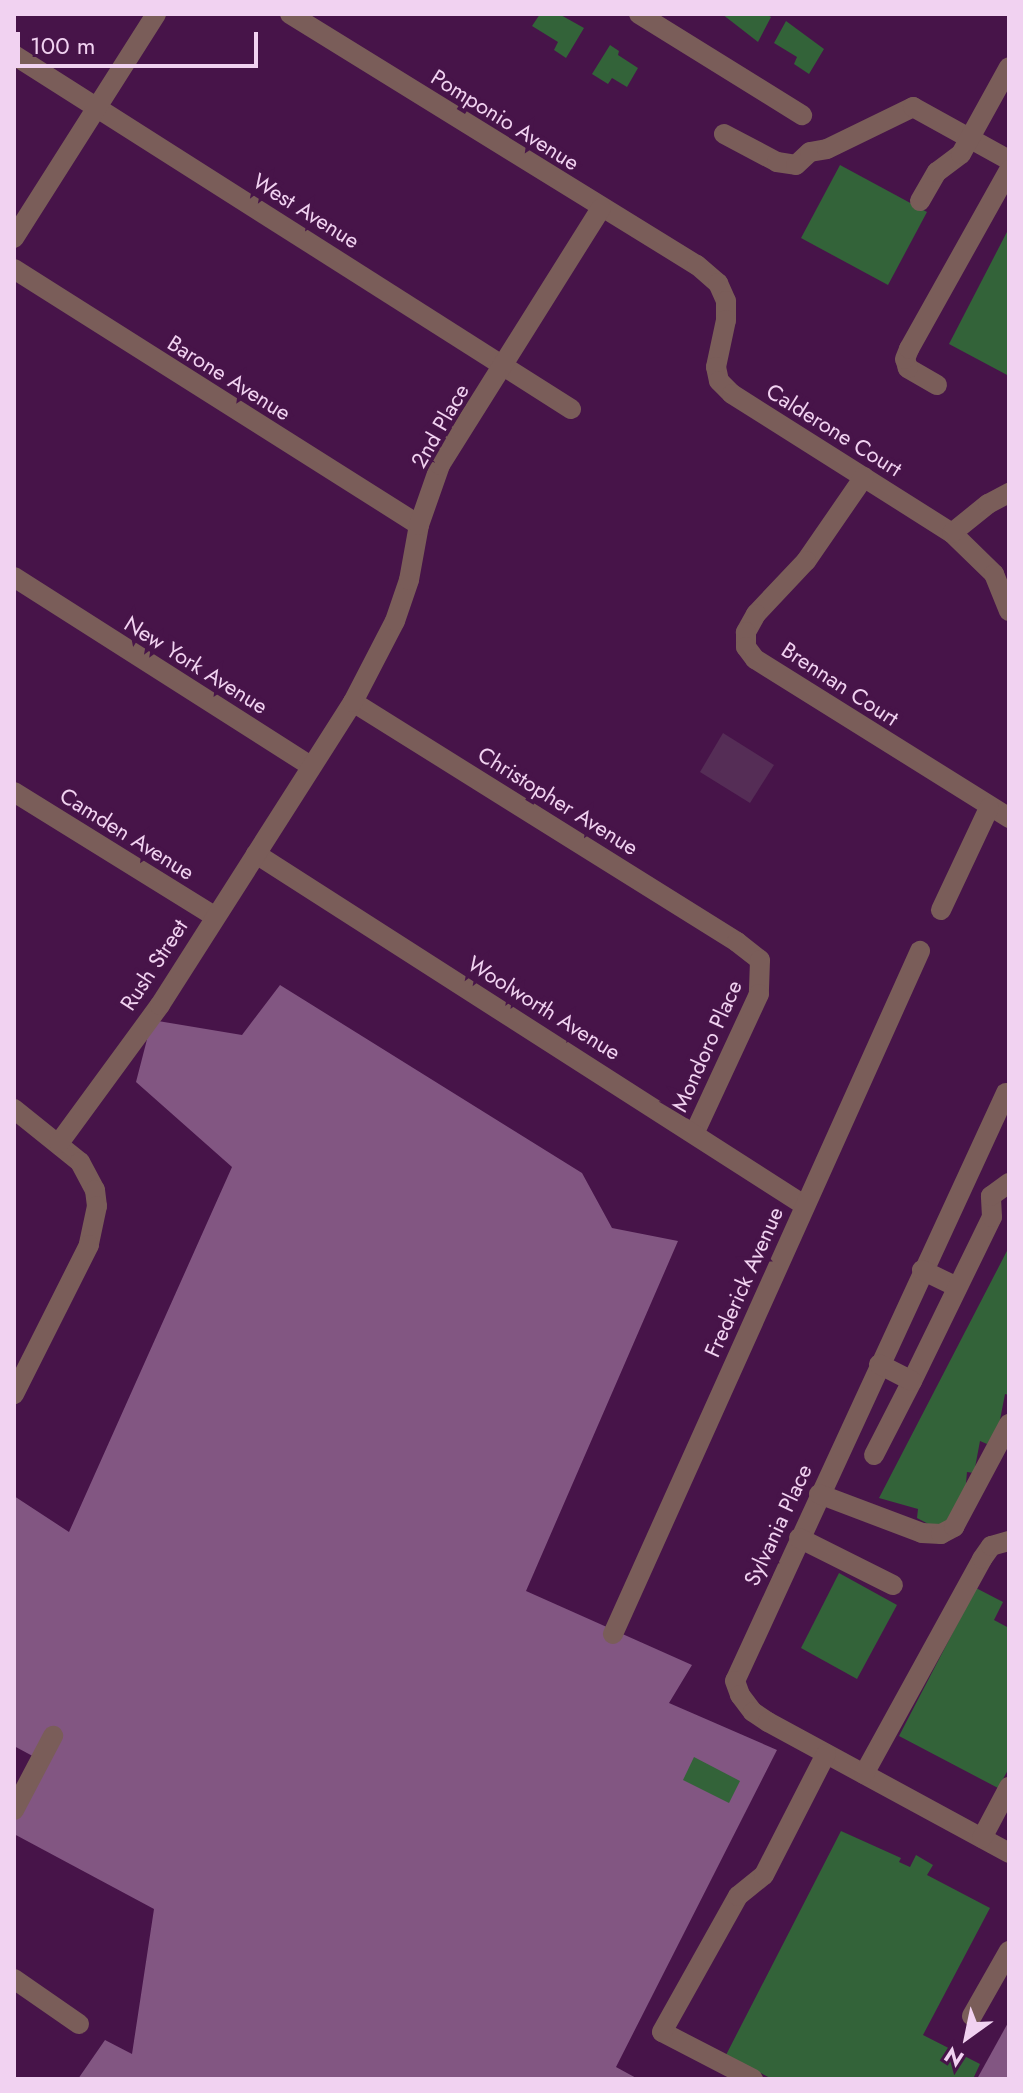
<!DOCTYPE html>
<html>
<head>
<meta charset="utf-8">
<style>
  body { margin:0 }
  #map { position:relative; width:1023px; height:2093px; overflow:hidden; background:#471449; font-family:Jost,sans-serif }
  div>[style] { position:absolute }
  .green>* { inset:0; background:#552d56 }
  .forest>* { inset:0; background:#825682 }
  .building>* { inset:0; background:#336339 }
  .minor>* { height:20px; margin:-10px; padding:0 10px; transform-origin:10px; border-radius:10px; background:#7a5d59 }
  span { translate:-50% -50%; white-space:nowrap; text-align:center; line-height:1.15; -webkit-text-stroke:8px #471449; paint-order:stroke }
  .street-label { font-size:22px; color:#f1d2f1 }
  .frame { position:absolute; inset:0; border:16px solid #f1d2f1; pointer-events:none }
  .north { position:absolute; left:927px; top:1997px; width:80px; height:80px; -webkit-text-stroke:6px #471449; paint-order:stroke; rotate:213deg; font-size:22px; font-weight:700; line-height:32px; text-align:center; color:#f1d2f1 }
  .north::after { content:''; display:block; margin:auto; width:28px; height:36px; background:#f1d2f1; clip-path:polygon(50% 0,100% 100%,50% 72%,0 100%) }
  .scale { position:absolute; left:16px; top:32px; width:242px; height:36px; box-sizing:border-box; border:4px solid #f1d2f1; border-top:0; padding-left:10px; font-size:24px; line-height:28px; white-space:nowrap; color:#f1d2f1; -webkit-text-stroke:6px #471449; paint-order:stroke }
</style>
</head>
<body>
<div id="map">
  <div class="green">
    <i style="clip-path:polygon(723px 733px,774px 765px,750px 803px,700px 772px)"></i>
  </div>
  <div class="forest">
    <i style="clip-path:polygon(280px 985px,582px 1173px,612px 1228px,678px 1241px,526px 1591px,692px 1665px,669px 1703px,777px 1750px,616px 2067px,638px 2079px,78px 2079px,105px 2040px,132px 2054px,154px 1909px,14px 1834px,14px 1809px,40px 1760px,14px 1746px,14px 1496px,69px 1532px,232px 1167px,136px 1082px,152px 1020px,242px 1035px)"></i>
    <i style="clip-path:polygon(1009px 2021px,1009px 2079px,977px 2079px)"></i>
  </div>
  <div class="building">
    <i style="clip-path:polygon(540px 14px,559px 14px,584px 28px,566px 58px,554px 50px,558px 42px,532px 26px)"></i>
    <i style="clip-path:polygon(722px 14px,766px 14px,771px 17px,758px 42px)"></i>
    <i style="clip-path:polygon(786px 21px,824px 49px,809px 74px,794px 64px,797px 57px,774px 43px)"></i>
    <i style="clip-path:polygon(610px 45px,619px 51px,618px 55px,638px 68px,627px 87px,612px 78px,608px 84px,592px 74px)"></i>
    <i style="clip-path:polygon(840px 165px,927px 212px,888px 285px,801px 238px)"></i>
    <i style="clip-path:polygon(1009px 228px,1009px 376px,949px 344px)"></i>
    <i style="clip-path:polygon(1009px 1247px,1009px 1395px,1005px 1394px,999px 1425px,987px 1444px,980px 1441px,974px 1473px,967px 1472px,965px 1494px,949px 1523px,934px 1527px,917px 1518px,918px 1509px,879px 1498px)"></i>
    <i style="clip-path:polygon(839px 1573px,897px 1605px,857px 1679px,801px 1648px)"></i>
    <i style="clip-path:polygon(976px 1588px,1003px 1602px,994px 1620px,1009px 1628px,1009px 1768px,998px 1788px,899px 1736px)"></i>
    <i style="clip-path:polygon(694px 1757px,740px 1781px,729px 1803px,683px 1780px)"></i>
    <i style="clip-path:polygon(841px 1831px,901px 1858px,899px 1862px,910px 1867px,916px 1855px,933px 1865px,927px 1875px,990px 1908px,923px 2035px,980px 2064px,973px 2079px,772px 2079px,726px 2055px)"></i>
  </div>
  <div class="minor">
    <i style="left:290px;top:14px;width:478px;rotate:31.7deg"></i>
    <i style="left:697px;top:265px;width:28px;rotate:41deg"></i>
    <i style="left:718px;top:283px;width:20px;rotate:66deg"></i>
    <i style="left:726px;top:301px;width:19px;rotate:90deg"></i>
    <i style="left:726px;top:320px;width:48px;rotate:102deg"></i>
    <i style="left:716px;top:367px;width:14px;rotate:78deg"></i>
    <i style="left:719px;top:381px;width:18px;rotate:45deg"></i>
    <i style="left:732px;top:394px;width:260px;rotate:32.3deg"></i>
    <i style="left:952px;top:533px;width:59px;rotate:44.3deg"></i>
    <i style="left:994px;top:574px;width:40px;rotate:68deg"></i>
    <i style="left:639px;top:14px;width:192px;rotate:31.8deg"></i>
    <i style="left:14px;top:55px;width:660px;rotate:32.44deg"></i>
    <i style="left:724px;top:134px;width:60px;rotate:27.8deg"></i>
    <i style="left:777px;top:162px;width:19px;rotate:9deg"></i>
    <i style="left:796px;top:165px;width:19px;rotate:-43deg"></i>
    <i style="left:810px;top:152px;width:17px;rotate:-10deg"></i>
    <i style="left:827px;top:149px;width:96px;rotate:-26deg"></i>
    <i style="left:913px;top:107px;width:110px;rotate:28.9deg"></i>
    <i style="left:920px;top:201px;width:34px;rotate:-60deg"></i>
    <i style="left:937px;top:172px;width:30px;rotate:-37deg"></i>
    <i style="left:961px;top:154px;width:99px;rotate:-61.1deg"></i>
    <i style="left:14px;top:238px;width:265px;rotate:-57.6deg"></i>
    <i style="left:14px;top:269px;width:479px;rotate:32.3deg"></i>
    <i style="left:937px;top:385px;width:34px;rotate:-150deg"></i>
    <i style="left:908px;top:368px;width:9px;rotate:-108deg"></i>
    <i style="left:905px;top:359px;width:11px;rotate:-68deg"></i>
    <i style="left:909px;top:349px;width:205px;rotate:-60.8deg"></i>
    <i style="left:864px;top:477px;width:102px;rotate:124.6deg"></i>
    <i style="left:806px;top:561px;width:73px;rotate:133.3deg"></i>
    <i style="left:756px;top:614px;width:21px;rotate:119deg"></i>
    <i style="left:746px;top:632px;width:15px;rotate:90deg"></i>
    <i style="left:746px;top:647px;width:15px;rotate:53deg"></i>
    <i style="left:755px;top:659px;width:300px;rotate:32deg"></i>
    <i style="left:952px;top:533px;width:46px;rotate:-38.9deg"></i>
    <i style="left:988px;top:504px;width:24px;rotate:-28deg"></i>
    <i style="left:14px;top:577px;width:352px;rotate:32.5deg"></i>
    <i style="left:353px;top:702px;width:453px;rotate:32deg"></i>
    <i style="left:737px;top:942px;width:29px;rotate:38deg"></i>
    <i style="left:760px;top:960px;width:34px;rotate:92deg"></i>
    <i style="left:759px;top:994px;width:152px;rotate:114.9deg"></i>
    <i style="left:14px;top:792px;width:235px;rotate:31.8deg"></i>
    <i style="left:256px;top:854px;width:651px;rotate:32.64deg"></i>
    <i style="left:941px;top:910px;width:113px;rotate:-64.8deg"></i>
    <i style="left:1006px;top:1093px;width:647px;rotate:114.74deg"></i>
    <i style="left:735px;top:1681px;width:15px;rotate:70deg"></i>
    <i style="left:740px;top:1695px;width:21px;rotate:53deg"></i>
    <i style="left:753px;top:1712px;width:18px;rotate:34deg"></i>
    <i style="left:768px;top:1722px;width:274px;rotate:28.5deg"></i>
    <i style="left:14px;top:1109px;width:85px;rotate:38.8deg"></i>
    <i style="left:80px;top:1162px;width:32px;rotate:62deg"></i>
    <i style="left:95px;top:1190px;width:16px;rotate:83deg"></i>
    <i style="left:97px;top:1206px;width:40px;rotate:102deg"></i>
    <i style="left:89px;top:1245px;width:167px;rotate:116.7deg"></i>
    <i style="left:59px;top:1143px;width:171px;rotate:-53.8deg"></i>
    <i style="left:160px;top:1005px;width:359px;rotate:-57.5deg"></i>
    <i style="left:353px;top:702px;width:91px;rotate:-62.6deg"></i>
    <i style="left:395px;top:621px;width:43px;rotate:-71.1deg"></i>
    <i style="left:409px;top:580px;width:56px;rotate:-79.7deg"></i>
    <i style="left:419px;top:525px;width:64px;rotate:-70.7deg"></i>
    <i style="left:440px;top:465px;width:303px;rotate:-57.9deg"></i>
    <i style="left:922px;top:1270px;width:39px;rotate:26deg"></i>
    <i style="left:912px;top:1381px;width:182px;rotate:-64deg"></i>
    <i style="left:992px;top:1217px;width:21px;rotate:-93deg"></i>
    <i style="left:991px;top:1196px;width:22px;rotate:-36deg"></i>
    <i style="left:874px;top:1455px;width:83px;rotate:-62.8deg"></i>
    <i style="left:912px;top:1381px;width:37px;rotate:-153deg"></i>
    <i style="left:819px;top:1494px;width:110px;rotate:20.7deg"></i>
    <i style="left:922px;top:1533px;width:19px;rotate:3deg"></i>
    <i style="left:941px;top:1534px;width:15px;rotate:-28deg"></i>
    <i style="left:954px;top:1527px;width:117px;rotate:-61.9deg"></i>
    <i style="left:799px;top:1538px;width:105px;rotate:26.6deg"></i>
    <i style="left:613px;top:1634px;width:749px;rotate:-65.8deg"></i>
    <i style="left:864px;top:1774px;width:245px;rotate:-61.2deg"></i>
    <i style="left:982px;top:1559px;width:16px;rotate:-55deg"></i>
    <i style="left:991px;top:1546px;width:19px;rotate:-16deg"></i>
    <i style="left:14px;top:1810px;width:84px;rotate:-62.2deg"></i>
    <i style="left:982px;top:1838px;width:58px;rotate:-62.1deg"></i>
    <i style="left:14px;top:1979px;width:79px;rotate:34.7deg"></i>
    <i style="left:972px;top:2016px;width:75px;rotate:-60.4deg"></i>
    <i style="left:753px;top:2079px;width:102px;rotate:-152.7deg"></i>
    <i style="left:662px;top:2032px;width:156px;rotate:-60.8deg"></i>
    <i style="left:738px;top:1896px;width:33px;rotate:-39deg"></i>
    <i style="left:764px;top:1875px;width:136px;rotate:-62.9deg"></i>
  </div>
  <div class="street-label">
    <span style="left:505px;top:120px;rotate:32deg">Pomponio Avenue</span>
    <span style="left:306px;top:211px;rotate:32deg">West Avenue</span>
    <span style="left:229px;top:378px;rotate:32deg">Barone Avenue</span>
    <span style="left:440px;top:426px;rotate:-60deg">2nd Place</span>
    <span style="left:834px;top:430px;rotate:32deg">Calderone Court</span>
    <span style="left:196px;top:665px;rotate:32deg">New York Avenue</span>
    <span style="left:840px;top:684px;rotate:33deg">Brennan Court</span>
    <span style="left:558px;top:801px;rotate:32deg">Christopher Avenue</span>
    <span style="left:127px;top:834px;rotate:32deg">Camden Avenue</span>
    <span style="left:154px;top:965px;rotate:-57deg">Rush Street</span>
    <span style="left:544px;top:1008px;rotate:32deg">Woolworth Avenue</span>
    <span style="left:707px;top:1046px;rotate:-66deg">Mondoro Place</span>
    <span style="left:744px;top:1282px;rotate:-66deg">Frederick Avenue</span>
    <span style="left:778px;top:1525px;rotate:-65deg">Sylvania Place</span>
  </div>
  <div class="frame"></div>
  <div class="north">N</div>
  <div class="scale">100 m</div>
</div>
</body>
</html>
